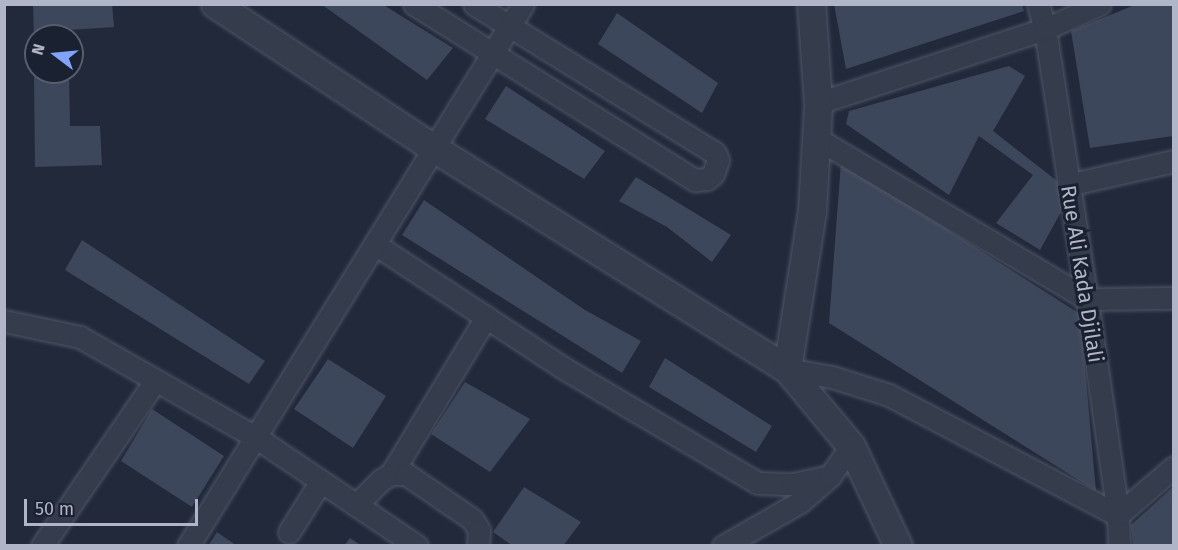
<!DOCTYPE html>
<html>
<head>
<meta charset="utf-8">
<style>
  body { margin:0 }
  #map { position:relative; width:1178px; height:550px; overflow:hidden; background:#21293b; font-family:"Fira Sans",sans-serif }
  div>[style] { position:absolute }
  .building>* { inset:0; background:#3d475b }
  .roads { filter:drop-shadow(0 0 2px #505666) drop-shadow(0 0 2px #505666) }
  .minor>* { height:21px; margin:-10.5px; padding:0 10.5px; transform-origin:10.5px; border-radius:10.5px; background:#353c4b }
  .tertiary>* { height:27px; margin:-13.5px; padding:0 13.5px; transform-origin:13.5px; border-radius:13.5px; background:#353c4b }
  span { translate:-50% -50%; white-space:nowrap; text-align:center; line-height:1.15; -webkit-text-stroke:6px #1a2130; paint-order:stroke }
  .street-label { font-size:21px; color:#b0b6c7 }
  .frame { position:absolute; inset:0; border:6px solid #b0b6c7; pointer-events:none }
  .north { position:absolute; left:24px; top:24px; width:60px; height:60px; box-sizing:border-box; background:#1a2130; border:2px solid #565d6c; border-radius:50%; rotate:286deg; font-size:16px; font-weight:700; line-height:24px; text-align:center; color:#b0b6c7 }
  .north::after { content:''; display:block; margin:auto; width:21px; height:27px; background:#81a3fb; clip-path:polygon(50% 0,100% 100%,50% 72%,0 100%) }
  .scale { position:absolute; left:24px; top:499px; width:174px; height:27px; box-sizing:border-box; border:3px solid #b0b6c7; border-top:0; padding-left:8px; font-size:18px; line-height:21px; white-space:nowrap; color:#b0b6c7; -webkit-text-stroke:4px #1a2130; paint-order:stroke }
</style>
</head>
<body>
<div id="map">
  <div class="building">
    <i style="clip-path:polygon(33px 4px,112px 4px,114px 27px,69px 30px,69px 36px,36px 36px,34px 43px)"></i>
    <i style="clip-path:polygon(321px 4px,382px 4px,453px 48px,427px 80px)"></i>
    <i style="clip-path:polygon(834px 4px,1022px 4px,1024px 11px,846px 69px)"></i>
    <i style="clip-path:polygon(1137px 4px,1173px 4px,1173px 136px,1090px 148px,1071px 31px)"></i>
    <i style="clip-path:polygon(617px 13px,718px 83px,702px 113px,598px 44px)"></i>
    <i style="clip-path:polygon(1009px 66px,1025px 76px,993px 131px,1061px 184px,1061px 212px,1040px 250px,996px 223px,1033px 175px,979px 136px,949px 195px,846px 124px,849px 111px)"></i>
    <i style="clip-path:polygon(34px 72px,69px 72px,70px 126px,100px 126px,102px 165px,35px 167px)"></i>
    <i style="clip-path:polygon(506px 86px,605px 151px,584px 179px,485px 119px)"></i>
    <i style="clip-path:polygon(841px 162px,1080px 314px,1096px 491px,829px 323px)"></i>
    <i style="clip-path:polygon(636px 177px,731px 235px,712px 262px,667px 227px,619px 201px)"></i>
    <i style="clip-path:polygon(424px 200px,585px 310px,641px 341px,622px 373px,402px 235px)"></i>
    <i style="clip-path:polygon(82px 240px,265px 361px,249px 384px,65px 270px)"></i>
    <i style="clip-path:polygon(665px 358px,772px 426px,756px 452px,649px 387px)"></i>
    <i style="clip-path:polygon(328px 359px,386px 396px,353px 448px,294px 409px)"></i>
    <i style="clip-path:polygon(465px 382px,530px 419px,490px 472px,431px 434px)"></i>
    <i style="clip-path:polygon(152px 409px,224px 456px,192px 507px,121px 461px)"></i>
    <i style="clip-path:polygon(524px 487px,581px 522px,563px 546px,513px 546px,493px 532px)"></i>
    <i style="clip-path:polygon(1173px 487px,1173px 546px,1133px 546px,1131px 525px)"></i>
    <i style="clip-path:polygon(217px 532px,237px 546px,208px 546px)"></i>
    <i style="clip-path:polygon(350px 538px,362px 546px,344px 546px)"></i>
  </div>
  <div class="roads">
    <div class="minor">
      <i style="left:414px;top:4px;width:332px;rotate:32.1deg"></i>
      <i style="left:695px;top:180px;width:12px;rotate:-5deg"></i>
      <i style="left:707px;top:179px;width:8px;rotate:-40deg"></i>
      <i style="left:713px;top:174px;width:15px;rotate:-70deg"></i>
      <i style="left:718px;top:160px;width:8px;rotate:-113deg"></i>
      <i style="left:715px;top:153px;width:283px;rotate:-148.3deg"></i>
      <i style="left:1038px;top:4px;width:26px;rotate:74deg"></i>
      <i style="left:1045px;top:29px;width:273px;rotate:81.2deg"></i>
      <i style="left:1087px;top:299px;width:218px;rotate:81.8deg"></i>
      <i style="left:1118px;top:515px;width:31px;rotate:88deg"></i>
      <i style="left:818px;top:103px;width:239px;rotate:-18.1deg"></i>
      <i style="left:1045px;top:29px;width:60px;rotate:-24.4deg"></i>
      <i style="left:816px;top:138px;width:315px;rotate:30.7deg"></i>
      <i style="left:1087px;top:299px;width:87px;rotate:-0.7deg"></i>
      <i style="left:1068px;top:185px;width:109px;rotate:-12.8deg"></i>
      <i style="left:376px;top:245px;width:226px;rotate:33.3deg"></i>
      <i style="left:565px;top:369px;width:224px;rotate:30.6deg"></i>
      <i style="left:758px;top:483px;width:35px;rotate:2deg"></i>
      <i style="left:793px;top:484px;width:38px;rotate:-12deg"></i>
      <i style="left:4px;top:321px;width:78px;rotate:11.9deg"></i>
      <i style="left:80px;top:337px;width:204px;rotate:29.7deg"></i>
      <i style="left:257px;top:438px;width:193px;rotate:34deg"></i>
      <i style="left:787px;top:369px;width:46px;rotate:10.1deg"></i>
      <i style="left:832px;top:377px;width:60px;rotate:17.5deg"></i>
      <i style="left:889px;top:395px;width:259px;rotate:27.7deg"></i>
      <i style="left:1118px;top:515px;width:74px;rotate:-40.6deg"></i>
      <i style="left:391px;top:474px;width:184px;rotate:-58.8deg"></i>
      <i style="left:356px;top:505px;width:35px;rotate:-45deg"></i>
      <i style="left:381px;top:480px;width:12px;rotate:-31deg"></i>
      <i style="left:391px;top:474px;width:15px"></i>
      <i style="left:406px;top:474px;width:80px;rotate:34.3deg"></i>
      <i style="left:472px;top:519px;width:13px;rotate:58deg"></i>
      <i style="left:479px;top:530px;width:16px;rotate:94deg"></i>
      <i style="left:289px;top:532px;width:60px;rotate:-57.9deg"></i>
      <i style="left:42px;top:546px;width:200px;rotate:-55.6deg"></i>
      <i style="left:188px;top:546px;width:637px;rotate:-58.28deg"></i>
      <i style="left:723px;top:546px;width:89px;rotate:-29.7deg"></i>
      <i style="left:800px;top:502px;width:40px;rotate:-41deg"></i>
      <i style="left:830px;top:476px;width:37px;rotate:-55deg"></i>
    </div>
    <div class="tertiary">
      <i style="left:215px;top:4px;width:260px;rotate:33.4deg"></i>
      <i style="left:432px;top:147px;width:419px;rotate:32deg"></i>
      <i style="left:787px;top:369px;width:100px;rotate:50.3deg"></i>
      <i style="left:851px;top:446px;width:110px;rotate:64.8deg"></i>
      <i style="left:787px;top:369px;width:159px;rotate:-81deg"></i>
      <i style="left:812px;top:212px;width:109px;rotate:-86.8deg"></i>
      <i style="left:818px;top:103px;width:99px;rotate:-94deg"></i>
    </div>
  </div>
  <div class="street-label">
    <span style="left:1082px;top:274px;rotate:81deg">Rue Ali Kada Djilali</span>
  </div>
  <div class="frame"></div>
  <div class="north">N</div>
  <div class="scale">50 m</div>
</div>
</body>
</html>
